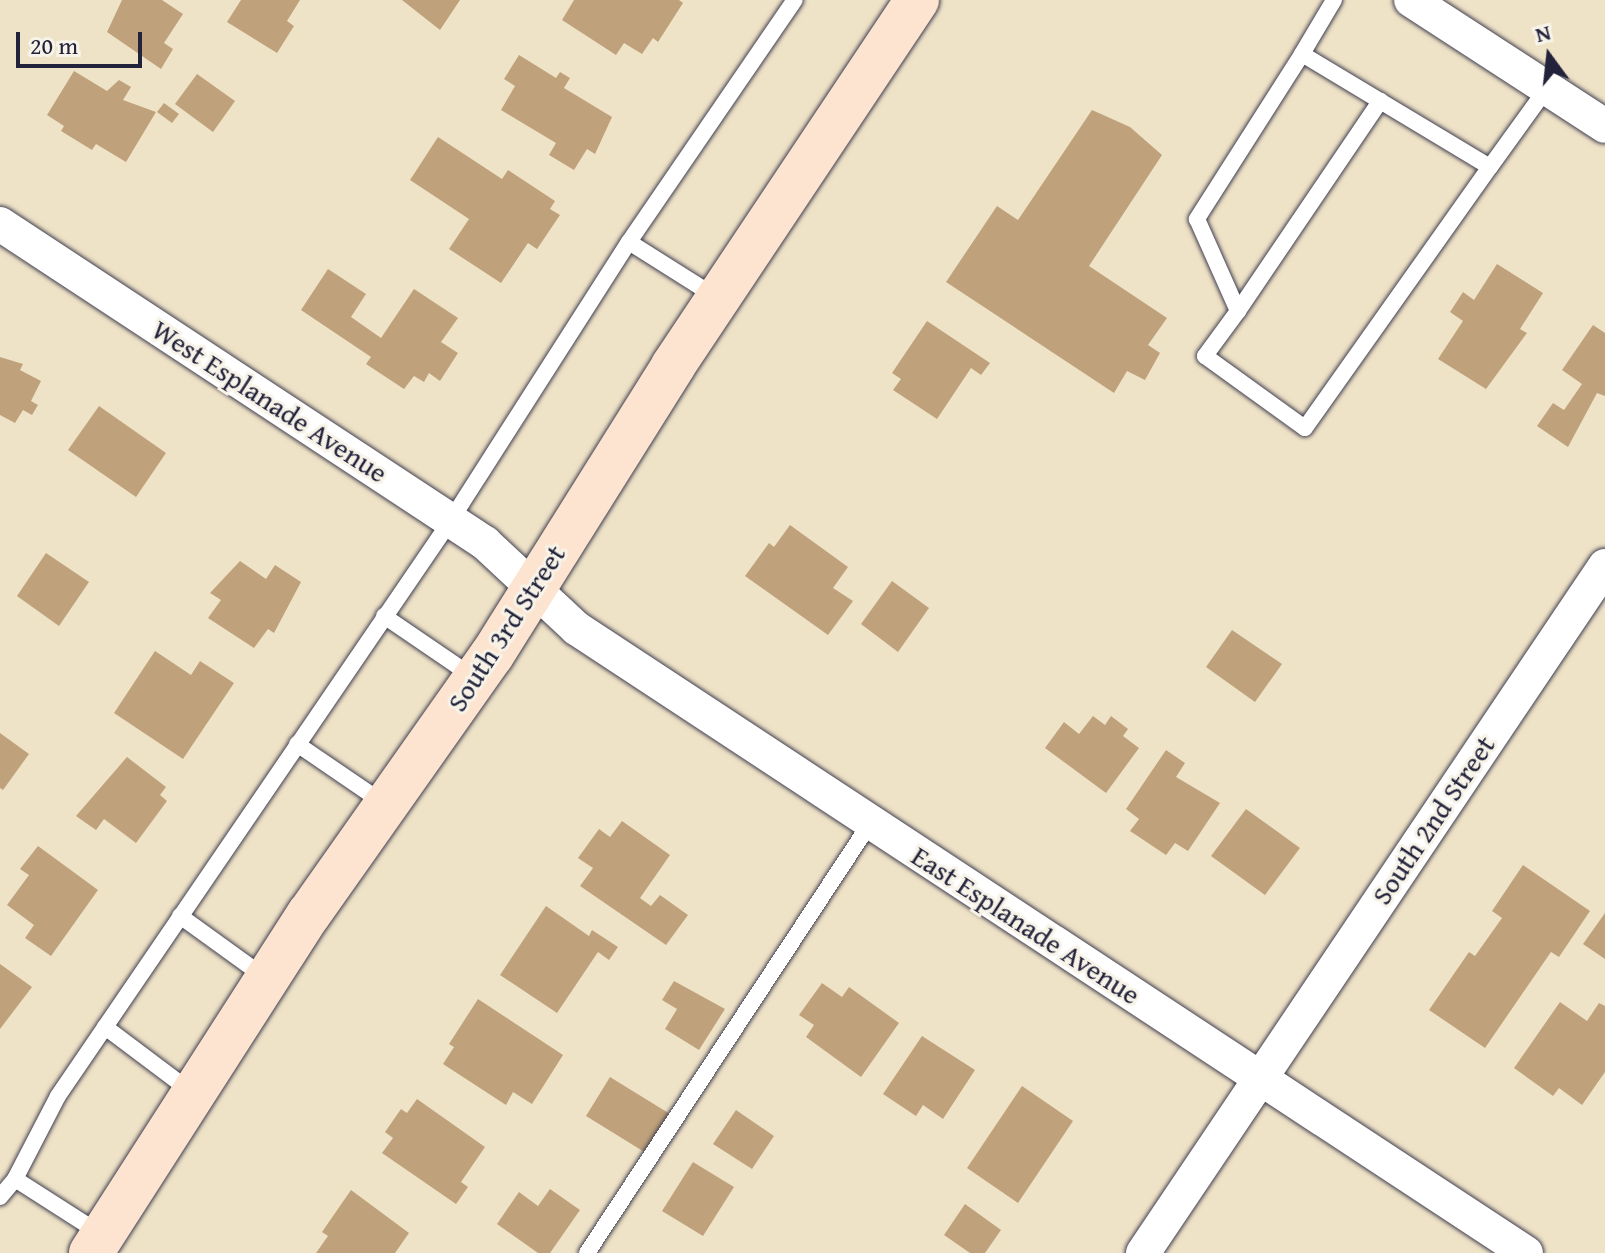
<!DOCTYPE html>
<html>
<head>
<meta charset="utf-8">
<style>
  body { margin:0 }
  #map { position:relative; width:1605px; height:1253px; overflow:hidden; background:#efe3c7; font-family:"Gentium Book Plus",serif }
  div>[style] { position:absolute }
  .building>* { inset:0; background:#bfa27b }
  .roads { filter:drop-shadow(0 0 2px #413f50) drop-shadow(0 0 2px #413f50) }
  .lane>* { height:16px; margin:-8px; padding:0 8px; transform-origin:8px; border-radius:8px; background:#fff }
  .street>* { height:34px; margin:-17px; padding:0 17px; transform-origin:17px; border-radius:17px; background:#fff }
  .secondary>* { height:44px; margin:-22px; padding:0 22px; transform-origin:22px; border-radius:22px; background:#fde4d0 }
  span { translate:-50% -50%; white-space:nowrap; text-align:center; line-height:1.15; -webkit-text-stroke:6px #f7f3e8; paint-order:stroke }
  .street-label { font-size:28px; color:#22223b }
  .north { position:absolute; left:1509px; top:16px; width:80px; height:80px; -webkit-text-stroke:6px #f7f3e8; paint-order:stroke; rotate:345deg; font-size:22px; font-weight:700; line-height:32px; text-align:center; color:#22223b }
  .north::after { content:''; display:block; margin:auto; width:28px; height:36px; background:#22223b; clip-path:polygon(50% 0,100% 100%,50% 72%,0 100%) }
  .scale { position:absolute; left:16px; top:32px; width:126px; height:36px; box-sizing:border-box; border:4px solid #22223b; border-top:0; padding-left:10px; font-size:24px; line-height:28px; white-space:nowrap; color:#22223b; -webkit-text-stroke:6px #f7f3e8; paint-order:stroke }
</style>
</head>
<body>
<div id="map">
  <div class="building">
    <i style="clip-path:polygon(122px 0,162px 0,183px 14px,164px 43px,173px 49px,161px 69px,107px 32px)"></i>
    <i style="clip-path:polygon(241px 0,300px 0,287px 21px,294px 26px,277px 53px,227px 22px)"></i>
    <i style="clip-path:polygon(402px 0,460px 0,440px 30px)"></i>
    <i style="clip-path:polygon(574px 0,679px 0,683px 3px,658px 42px,653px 38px,642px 54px,624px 43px,616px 55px,562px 20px)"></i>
    <i style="clip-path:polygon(519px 55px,556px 78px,560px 72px,570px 78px,564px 88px,612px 117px,595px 154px,587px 149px,574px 170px,549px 155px,556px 143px,501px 110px,515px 86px,504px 79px)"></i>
    <i style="clip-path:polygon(74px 71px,107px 91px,119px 80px,131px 87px,123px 100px,156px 112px,126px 162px,96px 144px,92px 150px,61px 131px,64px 126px,47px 115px)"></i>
    <i style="clip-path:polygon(197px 74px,235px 101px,213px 132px,175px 104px)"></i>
    <i style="clip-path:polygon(164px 103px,179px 114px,172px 123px,157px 112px)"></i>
    <i style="clip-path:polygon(1092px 110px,1130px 127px,1162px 155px,1089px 266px,1167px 318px,1148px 345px,1160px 353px,1145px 380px,1127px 371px,1114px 393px,946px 282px,997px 206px,1018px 220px)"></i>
    <i style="clip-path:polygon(438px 137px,502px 179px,508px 170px,555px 201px,550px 209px,560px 215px,537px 249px,528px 243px,501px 283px,449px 249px,469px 219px,410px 180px)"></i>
    <i style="clip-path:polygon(1497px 264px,1543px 293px,1520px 329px,1527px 333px,1486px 389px,1438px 359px,1463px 321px,1450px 312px,1463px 292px,1474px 300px)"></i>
    <i style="clip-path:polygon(328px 269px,366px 294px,351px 317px,381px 338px,414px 289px,458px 318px,441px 342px,458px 353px,440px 381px,429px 373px,424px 382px,414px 376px,404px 389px,366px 364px,371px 357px,301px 310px)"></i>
    <i style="clip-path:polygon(927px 321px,990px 363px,981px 375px,971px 368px,937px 419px,893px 390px,901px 379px,892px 373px)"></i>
    <i style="clip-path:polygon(1593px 325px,1605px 333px,1605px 396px,1597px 393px,1568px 447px,1537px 426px,1553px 403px,1564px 410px,1582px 384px,1562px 370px)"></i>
    <i style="clip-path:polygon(0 357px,23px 364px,20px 370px,41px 381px,31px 401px,38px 405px,32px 415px,23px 410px,15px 423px,0 415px)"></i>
    <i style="clip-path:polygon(99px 406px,166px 453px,136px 497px,68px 450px)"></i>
    <i style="clip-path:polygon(790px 525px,848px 567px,833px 588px,853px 601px,828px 635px,745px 576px,769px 543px,774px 547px)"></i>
    <i style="clip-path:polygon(46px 553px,89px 582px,59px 626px,17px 596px)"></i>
    <i style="clip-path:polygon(240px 561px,266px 579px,275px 565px,301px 582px,274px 633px,268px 629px,254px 648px,208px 618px,221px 600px,210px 593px)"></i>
    <i style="clip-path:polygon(892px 581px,929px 608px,898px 652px,861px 624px)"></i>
    <i style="clip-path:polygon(1232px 630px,1282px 664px,1255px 702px,1206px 667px)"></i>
    <i style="clip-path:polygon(155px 651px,191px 675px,200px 661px,234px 683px,183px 759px,114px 713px)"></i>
    <i style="clip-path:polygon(1093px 716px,1105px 725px,1111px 716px,1128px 729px,1123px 736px,1139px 748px,1106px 793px,1045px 748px,1064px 722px,1079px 734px)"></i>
    <i style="clip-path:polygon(0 733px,29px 754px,3px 790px,0 788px)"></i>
    <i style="clip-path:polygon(1166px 750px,1185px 763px,1176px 777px,1220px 803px,1188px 851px,1175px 843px,1166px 855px,1130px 831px,1139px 819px,1126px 809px)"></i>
    <i style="clip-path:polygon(127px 757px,166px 787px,160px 795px,167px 801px,136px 843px,104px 819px,96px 830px,76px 816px)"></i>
    <i style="clip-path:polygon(1246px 809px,1300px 848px,1265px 895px,1211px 856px)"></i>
    <i style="clip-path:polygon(622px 821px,670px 855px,640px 898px,651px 906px,660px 895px,688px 915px,666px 945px,580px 886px,593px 868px,578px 858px,599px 829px,610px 837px)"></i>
    <i style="clip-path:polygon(38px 846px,98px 890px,51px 956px,25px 938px,34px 925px,7px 905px,29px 875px,20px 869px)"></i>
    <i style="clip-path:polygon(1523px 865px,1590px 911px,1559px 957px,1551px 952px,1485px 1048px,1429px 1010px,1469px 952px,1475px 956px,1502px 918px,1492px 911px)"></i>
    <i style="clip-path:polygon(546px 906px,589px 936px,592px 930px,618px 947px,609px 960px,598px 952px,557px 1013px,500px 975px)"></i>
    <i style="clip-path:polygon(1605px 913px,1605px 959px,1583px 944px)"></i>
    <i style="clip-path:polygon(0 964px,32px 987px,0 1029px)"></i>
    <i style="clip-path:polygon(674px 981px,725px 1009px,699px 1050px,665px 1029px,677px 1009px,662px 1000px)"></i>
    <i style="clip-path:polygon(822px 983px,842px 997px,849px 987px,899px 1023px,861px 1077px,806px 1037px,814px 1025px,799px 1015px)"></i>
    <i style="clip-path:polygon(478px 999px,563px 1055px,532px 1104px,513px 1092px,506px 1105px,443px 1064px,454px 1047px,449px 1044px)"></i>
    <i style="clip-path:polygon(1560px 1002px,1587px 1021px,1599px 1003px,1605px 1006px,1605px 1072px,1582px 1105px,1559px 1088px,1553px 1096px,1514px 1068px)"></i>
    <i style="clip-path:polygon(922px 1036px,975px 1070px,943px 1119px,923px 1105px,916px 1116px,883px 1094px)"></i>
    <i style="clip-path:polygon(610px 1077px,670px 1114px,646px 1153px,586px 1116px)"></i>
    <i style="clip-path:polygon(1022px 1086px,1073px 1121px,1018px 1203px,967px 1168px)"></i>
    <i style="clip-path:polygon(417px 1099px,485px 1147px,461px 1182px,468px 1187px,456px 1204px,382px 1153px,393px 1138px,385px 1132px,401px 1109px,407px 1113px)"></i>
    <i style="clip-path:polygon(736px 1110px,774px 1136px,752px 1169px,713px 1144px)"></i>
    <i style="clip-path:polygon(693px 1162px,734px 1187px,703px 1236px,662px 1211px)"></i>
    <i style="clip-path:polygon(550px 1189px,580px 1210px,550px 1253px,538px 1253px,497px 1224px,519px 1192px,538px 1206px)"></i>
    <i style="clip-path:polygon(351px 1190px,409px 1233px,395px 1253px,316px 1253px,328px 1236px,322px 1232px)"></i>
    <i style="clip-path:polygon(965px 1204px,1001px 1230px,985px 1253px,970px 1253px,944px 1235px)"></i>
  </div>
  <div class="roads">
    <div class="lane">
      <i style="left:1334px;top:0;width:63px;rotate:120.7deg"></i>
      <i style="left:1302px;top:54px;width:219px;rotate:31deg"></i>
      <i style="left:1490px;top:167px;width:97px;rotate:-54.2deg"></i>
      <i style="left:1302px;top:54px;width:196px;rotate:122.5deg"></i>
      <i style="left:1197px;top:219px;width:101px;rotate:66deg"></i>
      <i style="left:1238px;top:311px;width:56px;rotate:126.3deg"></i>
      <i style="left:1205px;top:356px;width:123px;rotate:35.8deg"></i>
      <i style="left:1305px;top:428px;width:320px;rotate:-54.7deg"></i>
      <i style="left:629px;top:242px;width:103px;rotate:32.3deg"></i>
      <i style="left:1238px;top:311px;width:254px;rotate:-55.9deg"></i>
      <i style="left:384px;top:616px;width:110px;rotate:34.3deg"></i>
      <i style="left:297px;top:744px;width:107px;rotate:34.3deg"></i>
      <i style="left:180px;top:916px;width:106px;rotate:35.8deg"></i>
      <i style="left:105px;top:1027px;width:110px;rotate:36.9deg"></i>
      <i style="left:0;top:1197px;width:23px;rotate:-50deg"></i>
      <i style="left:101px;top:1234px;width:102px;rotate:-147.4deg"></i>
      <i style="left:15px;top:1179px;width:93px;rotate:-62.6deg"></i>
      <i style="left:58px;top:1096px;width:697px;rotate:-55.69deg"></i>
      <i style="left:451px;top:520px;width:330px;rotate:-57.4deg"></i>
      <i style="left:629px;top:242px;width:293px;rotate:-55.6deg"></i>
      <i style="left:587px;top:1253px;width:513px;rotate:-56.62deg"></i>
    </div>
    <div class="street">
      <i style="left:1411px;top:0;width:231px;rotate:33deg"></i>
      <i style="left:0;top:224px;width:581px;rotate:33.33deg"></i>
      <i style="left:485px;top:543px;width:125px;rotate:43deg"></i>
      <i style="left:576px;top:628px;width:1137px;rotate:33.34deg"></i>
      <i style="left:1143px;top:1253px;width:828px;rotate:-56.08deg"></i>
    </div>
    <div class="secondary">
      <i style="left:91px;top:1253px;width:403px;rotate:-57.3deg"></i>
      <i style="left:309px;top:914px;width:317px;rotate:-54.8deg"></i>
      <i style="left:492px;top:655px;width:341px;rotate:-57.9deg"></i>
      <i style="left:673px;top:366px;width:440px;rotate:-56.3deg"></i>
    </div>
  </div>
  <div class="street-label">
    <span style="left:270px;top:401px;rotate:33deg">West Esplanade Avenue</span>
    <span style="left:506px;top:628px;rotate:-57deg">South 3rd Street</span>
    <span style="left:1433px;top:820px;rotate:-56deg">South 2nd Street</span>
    <span style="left:1026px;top:925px;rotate:33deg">East Esplanade Avenue</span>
  </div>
  <div class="north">N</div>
  <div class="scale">20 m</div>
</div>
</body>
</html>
